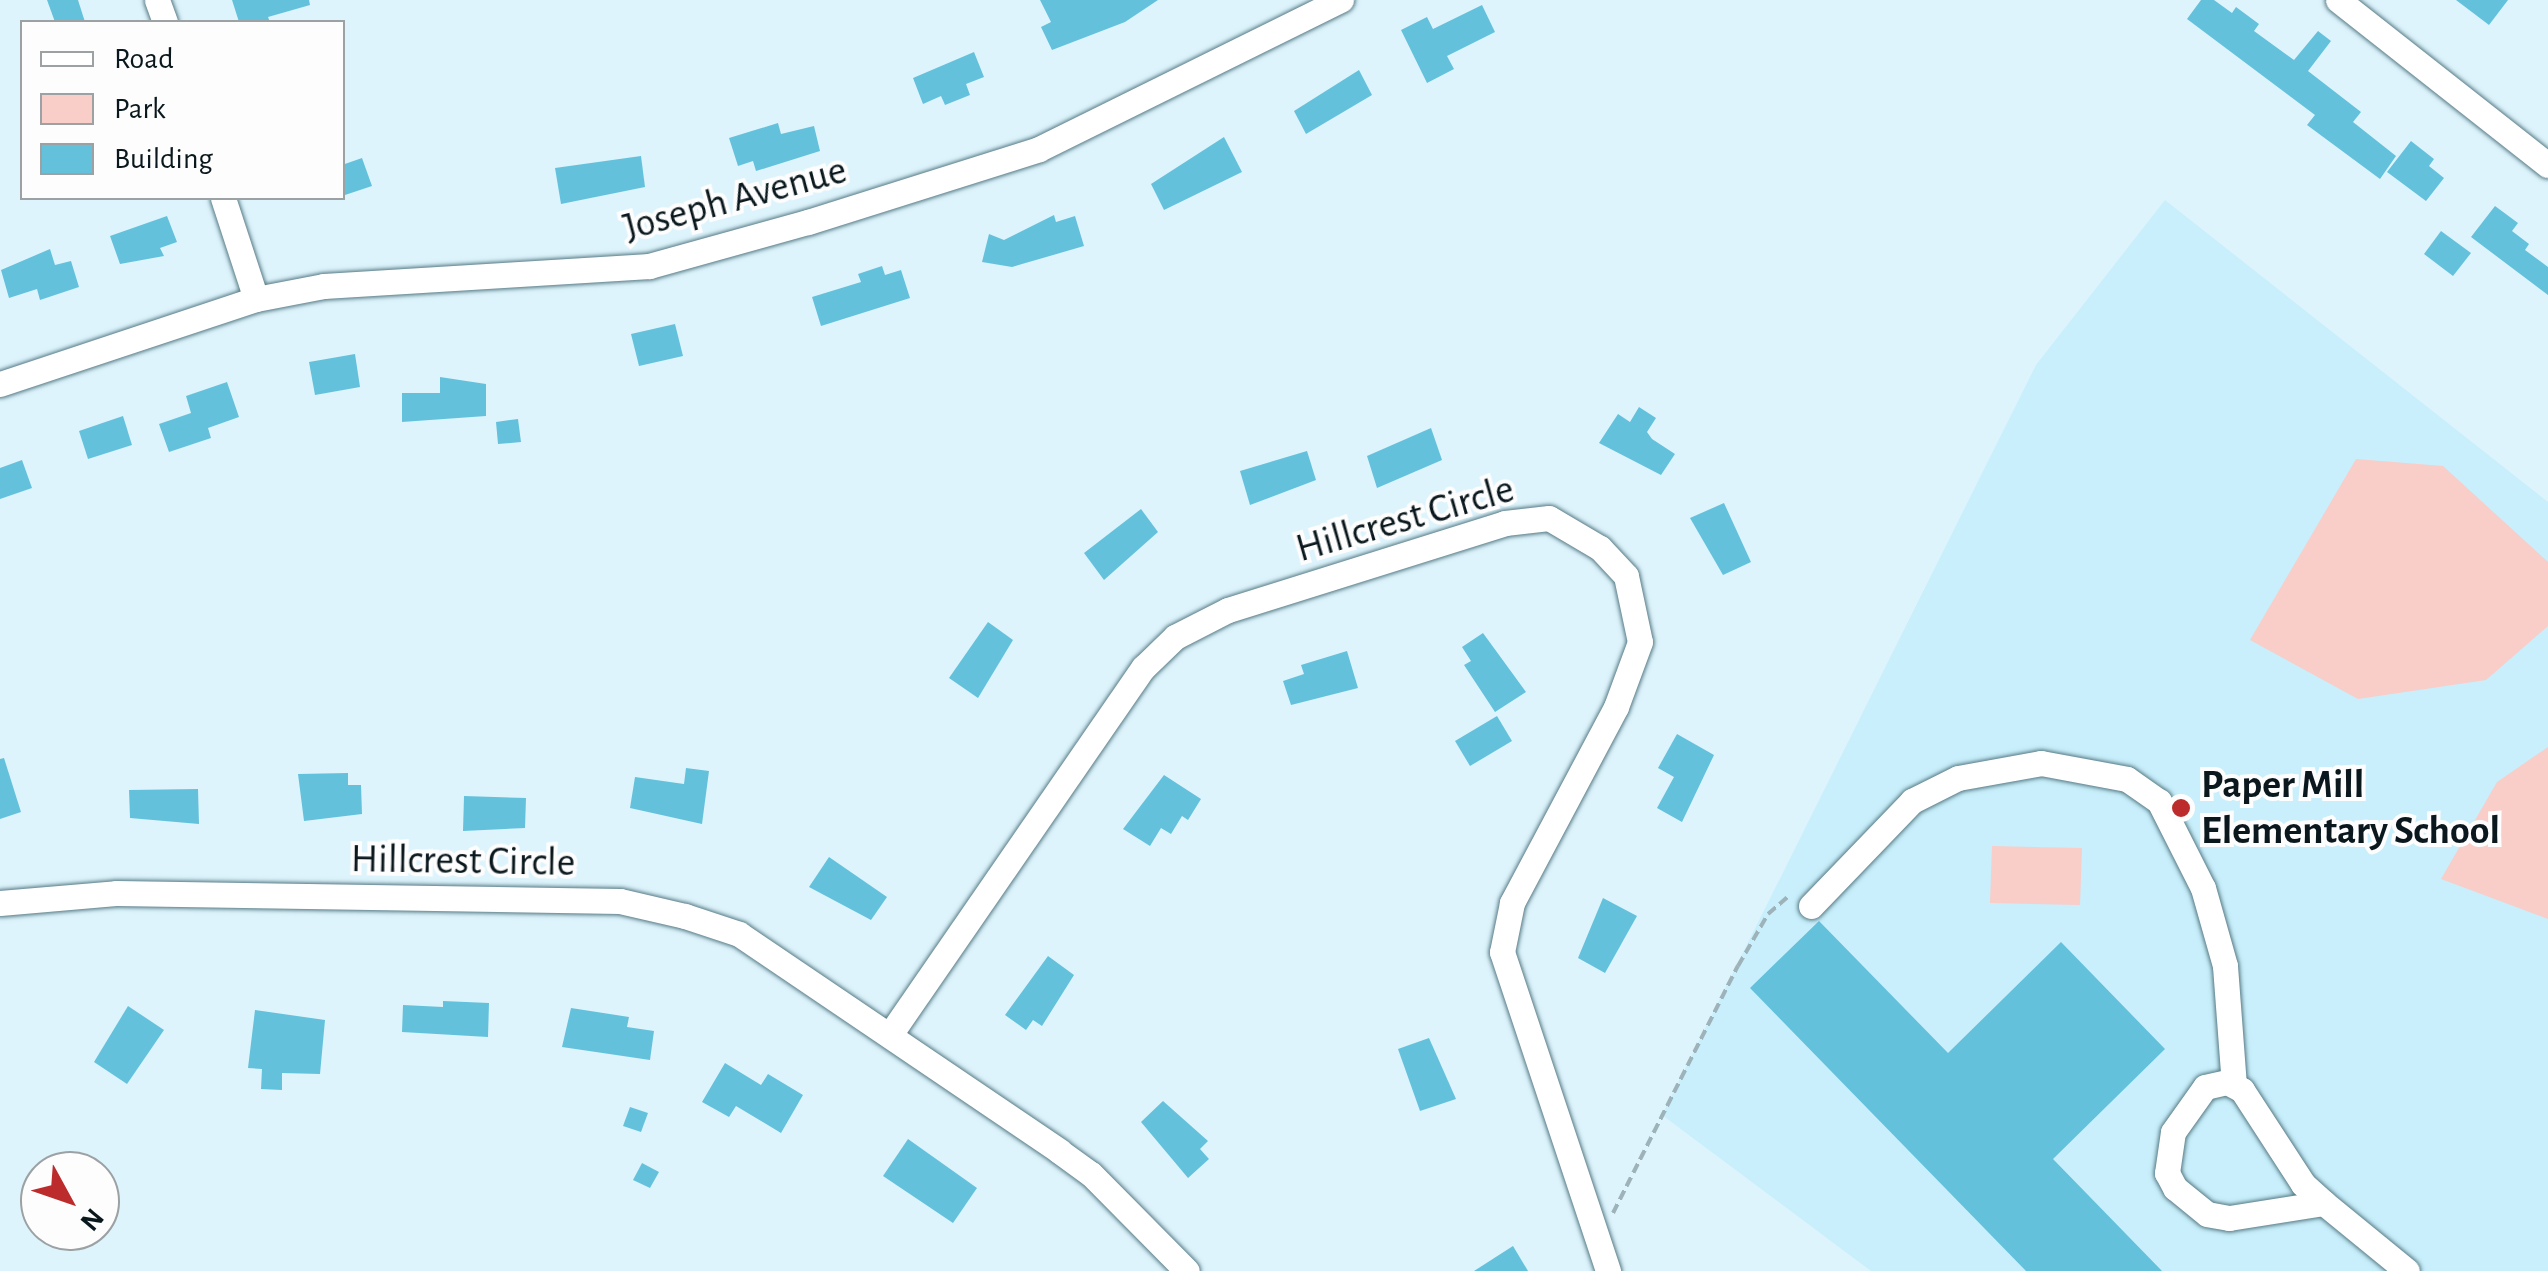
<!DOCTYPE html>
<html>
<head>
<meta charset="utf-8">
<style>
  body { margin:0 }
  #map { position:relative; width:2548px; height:1271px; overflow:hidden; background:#ddf4fc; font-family:"Alegreya Sans",sans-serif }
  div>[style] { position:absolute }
  .built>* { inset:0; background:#c8effb }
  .green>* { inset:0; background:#f9cdc8 }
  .building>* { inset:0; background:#64c1dc }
  .path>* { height:4px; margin-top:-2px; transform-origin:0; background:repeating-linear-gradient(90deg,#9db2b9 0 10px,transparent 0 15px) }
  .roads { filter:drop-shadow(0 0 2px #567a85) drop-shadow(0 0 2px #567a85) }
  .minor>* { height:25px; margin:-12.5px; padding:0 12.5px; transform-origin:12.5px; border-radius:12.5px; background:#fff }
  .dots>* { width:28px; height:28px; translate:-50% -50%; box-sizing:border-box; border:5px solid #fdfdfd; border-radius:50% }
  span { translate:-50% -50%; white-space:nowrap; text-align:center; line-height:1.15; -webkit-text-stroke:8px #fdfdfd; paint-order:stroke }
  .street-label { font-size:40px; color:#0a181d }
  .poi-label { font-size:40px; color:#0a181d; font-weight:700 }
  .left { translate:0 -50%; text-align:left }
  .legend { position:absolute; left:20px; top:20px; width:325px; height:180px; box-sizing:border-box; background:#fdfdfd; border:2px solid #9ca1a3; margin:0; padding:12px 18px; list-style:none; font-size:30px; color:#0a181d }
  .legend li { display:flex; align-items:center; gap:20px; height:50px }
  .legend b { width:50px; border:2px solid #9ca1a3 }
  .north { position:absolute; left:20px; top:1151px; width:100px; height:100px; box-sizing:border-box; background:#fdfdfd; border:2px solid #9ca1a3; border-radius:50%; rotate:130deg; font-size:28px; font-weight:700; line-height:40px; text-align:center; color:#0a181d }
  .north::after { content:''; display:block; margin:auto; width:35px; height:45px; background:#bc2c2d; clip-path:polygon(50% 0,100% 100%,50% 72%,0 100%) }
</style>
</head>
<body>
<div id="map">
  <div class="built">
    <i style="clip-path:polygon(2165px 200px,2548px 502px,2548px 1271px,1871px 1271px,1662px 1115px,2036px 365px)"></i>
  </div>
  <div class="green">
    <i style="clip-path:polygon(2356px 459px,2443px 466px,2548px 562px,2548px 626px,2486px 680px,2358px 699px,2250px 640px)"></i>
    <i style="clip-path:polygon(2548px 747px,2548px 919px,2441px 879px,2497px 782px)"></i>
    <i style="clip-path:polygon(1992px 846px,2082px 848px,2080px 905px,1990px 903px)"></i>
  </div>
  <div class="building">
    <i style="clip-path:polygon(47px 0,78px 0,85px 22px,55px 22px)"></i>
    <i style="clip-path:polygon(232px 0,309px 0,310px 5px,268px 17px,270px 22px,239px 22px)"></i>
    <i style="clip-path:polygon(1040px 0,1158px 0,1125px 22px,1052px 50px,1041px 27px,1051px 22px)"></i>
    <i style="clip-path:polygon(2201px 0,2214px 0,2232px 13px,2236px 7px,2259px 24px,2254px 31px,2294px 60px,2318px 31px,2331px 41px,2308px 71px,2361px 112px,2353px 122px,2396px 156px,2380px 179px,2307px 125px,2315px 115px,2187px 19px)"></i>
    <i style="clip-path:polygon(2456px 0,2508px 0,2489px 25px)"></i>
    <i style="clip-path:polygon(1482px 5px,1495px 32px,1447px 56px,1454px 69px,1427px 83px,1401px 30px,1427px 17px,1433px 29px)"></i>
    <i style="clip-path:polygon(974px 52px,984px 77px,966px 84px,970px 95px,945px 105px,941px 96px,923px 104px,913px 78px)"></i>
    <i style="clip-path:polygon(1359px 70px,1372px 95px,1306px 134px,1294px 111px)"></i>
    <i style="clip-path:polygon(778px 123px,781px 134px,814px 126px,820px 151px,756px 171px,753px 161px,738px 166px,729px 138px)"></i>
    <i style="clip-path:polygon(1224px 137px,1242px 172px,1164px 210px,1151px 184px)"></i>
    <i style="clip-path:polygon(2411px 141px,2434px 159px,2429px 166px,2444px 178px,2426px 201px,2387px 172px)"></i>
    <i style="clip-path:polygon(641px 156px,645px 187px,561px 204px,555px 168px)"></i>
    <i style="clip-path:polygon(362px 158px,372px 186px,342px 196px,342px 165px)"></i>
    <i style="clip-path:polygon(2495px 206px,2518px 223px,2512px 231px,2529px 244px,2525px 250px,2548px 267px,2548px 295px,2471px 237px)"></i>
    <i style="clip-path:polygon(1054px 215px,1056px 222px,1075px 216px,1084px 246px,1012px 267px,982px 262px,989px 234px,1004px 240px)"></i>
    <i style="clip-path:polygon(167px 216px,177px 242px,160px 248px,164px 256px,120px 264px,110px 236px)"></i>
    <i style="clip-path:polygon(2441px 231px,2471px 253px,2453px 276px,2424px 254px)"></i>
    <i style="clip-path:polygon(50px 249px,55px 265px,71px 261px,79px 287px,40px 300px,37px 289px,9px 298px,1px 270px)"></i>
    <i style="clip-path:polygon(882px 266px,885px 275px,901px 270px,910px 298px,821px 326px,812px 297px,861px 282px,858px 274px)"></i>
    <i style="clip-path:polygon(675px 324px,683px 356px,639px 366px,631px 334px)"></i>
    <i style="clip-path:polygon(355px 354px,360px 387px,315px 395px,309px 362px)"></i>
    <i style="clip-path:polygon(440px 377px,486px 384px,486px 416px,402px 422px,402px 393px,440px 393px)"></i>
    <i style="clip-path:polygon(227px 382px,239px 417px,208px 428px,211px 438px,169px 452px,159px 424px,191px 413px,186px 396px)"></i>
    <i style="clip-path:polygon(1639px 407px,1656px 418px,1647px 432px,1652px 439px,1675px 454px,1661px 475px,1599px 443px,1618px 414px,1630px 422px)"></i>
    <i style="clip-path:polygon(123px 416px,132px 445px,88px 459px,79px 431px)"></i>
    <i style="clip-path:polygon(518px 419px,521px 442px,498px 444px,496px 422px)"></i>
    <i style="clip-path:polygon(1431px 428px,1442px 460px,1377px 488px,1367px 456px)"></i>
    <i style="clip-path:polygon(1307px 451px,1316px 480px,1250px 505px,1240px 471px)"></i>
    <i style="clip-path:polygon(22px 460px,32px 488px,0 499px,0 468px)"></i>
    <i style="clip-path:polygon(1724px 503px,1751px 562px,1723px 575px,1690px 518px)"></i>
    <i style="clip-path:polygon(1141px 509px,1158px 532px,1104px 580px,1084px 553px)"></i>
    <i style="clip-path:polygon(988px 622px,1013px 640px,978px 698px,949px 678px)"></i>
    <i style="clip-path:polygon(1483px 633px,1526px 692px,1495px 712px,1464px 665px,1471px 661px,1462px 647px)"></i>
    <i style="clip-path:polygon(1347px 651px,1358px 688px,1291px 705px,1283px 681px,1304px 674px,1301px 665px)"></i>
    <i style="clip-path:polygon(1497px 716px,1512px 741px,1470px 766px,1455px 741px)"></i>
    <i style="clip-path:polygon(1677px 734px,1714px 755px,1682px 822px,1657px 808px,1674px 777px,1658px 768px)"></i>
    <i style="clip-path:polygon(4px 758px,21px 812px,0 819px,0 759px)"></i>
    <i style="clip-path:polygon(686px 768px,709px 771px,702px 824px,630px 808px,635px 777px,684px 784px)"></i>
    <i style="clip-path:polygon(348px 773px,348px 785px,361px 785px,362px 814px,304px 821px,298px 774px)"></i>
    <i style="clip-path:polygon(1164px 775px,1201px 799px,1188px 820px,1182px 816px,1171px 834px,1161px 828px,1150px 846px,1123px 829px)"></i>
    <i style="clip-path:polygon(198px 789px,199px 824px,130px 818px,129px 790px)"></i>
    <i style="clip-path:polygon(464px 796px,526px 798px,525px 828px,463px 831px)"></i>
    <i style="clip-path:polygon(829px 857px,887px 897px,871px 920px,809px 887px)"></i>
    <i style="clip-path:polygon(1603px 898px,1637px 916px,1605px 973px,1578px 958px)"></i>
    <i style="clip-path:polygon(1819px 921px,1948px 1053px,2061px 942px,2165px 1049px,2053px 1159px,2162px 1271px,2026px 1271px,1750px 988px)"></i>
    <i style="clip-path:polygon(1048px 956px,1074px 975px,1042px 1026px,1033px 1020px,1026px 1030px,1005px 1015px)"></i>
    <i style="clip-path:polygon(443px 1001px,489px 1003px,488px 1037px,402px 1032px,403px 1005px,443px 1007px)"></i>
    <i style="clip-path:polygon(128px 1006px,164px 1030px,127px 1084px,94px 1062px)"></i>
    <i style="clip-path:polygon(571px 1008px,629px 1017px,627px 1027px,654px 1031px,650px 1060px,562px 1047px)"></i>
    <i style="clip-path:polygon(255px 1010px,325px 1020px,320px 1074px,282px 1073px,282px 1090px,261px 1089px,262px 1069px,248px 1068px)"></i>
    <i style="clip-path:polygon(1429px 1038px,1456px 1099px,1420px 1111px,1398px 1049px)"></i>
    <i style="clip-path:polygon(725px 1063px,761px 1085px,768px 1074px,803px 1095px,781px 1133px,736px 1106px,729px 1117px,702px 1102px)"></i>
    <i style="clip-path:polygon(1163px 1101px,1208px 1141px,1200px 1149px,1209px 1159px,1188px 1178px,1141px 1122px)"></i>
    <i style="clip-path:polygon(630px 1107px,648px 1113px,641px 1132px,623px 1126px)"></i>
    <i style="clip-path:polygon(908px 1139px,977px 1188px,953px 1223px,883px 1176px)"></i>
    <i style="clip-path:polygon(642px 1163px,659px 1172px,650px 1188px,633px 1180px)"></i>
    <i style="clip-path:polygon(1513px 1246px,1528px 1271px,1474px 1271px)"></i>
  </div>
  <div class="path">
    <i style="left:1613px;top:1213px;width:277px;rotate:-63.2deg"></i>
    <i style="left:1738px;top:966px;width:60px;rotate:-60deg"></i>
    <i style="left:1768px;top:914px;width:28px;rotate:-41deg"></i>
  </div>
  <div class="roads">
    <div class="minor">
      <i style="left:157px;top:0;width:23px;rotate:70deg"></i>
      <i style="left:2338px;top:0;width:267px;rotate:38.2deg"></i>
      <i style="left:223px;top:198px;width:106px;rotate:71.9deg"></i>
      <i style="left:0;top:384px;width:270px;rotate:-18.4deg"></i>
      <i style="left:256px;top:299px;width:69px;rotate:-10.8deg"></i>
      <i style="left:324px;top:286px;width:326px;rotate:-3.5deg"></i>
      <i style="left:649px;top:266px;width:165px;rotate:-15.5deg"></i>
      <i style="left:808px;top:222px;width:242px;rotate:-17.5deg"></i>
      <i style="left:1039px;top:149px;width:337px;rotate:-26.3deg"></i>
      <i style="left:0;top:903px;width:116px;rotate:-4.9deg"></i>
      <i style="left:116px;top:893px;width:504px;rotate:0.91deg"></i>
      <i style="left:620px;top:901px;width:67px;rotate:13deg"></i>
      <i style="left:685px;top:916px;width:57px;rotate:18.4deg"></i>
      <i style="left:739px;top:934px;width:387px;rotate:34.1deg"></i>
      <i style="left:1059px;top:1151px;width:39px;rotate:36deg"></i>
      <i style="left:1091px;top:1174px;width:136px;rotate:45.3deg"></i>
      <i style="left:1811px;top:906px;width:146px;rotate:-46.1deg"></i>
      <i style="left:1912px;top:801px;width:51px;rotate:-26.6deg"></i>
      <i style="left:1958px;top:778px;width:84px;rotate:-10.2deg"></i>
      <i style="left:2041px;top:763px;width:87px;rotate:10.5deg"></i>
      <i style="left:2127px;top:779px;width:39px;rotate:35deg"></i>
      <i style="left:2159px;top:801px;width:97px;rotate:63.2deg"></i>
      <i style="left:2203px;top:888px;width:81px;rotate:74.2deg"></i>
      <i style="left:2225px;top:966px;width:119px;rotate:85.7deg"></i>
      <i style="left:891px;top:1033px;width:444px;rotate:-55.4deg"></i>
      <i style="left:1143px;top:668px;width:45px;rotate:-44.1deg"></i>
      <i style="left:1175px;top:637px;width:59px;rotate:-27deg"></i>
      <i style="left:1228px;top:610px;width:290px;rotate:-17.4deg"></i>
      <i style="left:1505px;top:523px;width:44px;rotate:-6.5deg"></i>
      <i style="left:1549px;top:518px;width:59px;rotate:30.5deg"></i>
      <i style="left:1600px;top:548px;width:38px;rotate:47deg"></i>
      <i style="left:1626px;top:576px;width:67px;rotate:78deg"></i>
      <i style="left:1640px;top:642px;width:69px;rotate:110.3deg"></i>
      <i style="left:1616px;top:707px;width:222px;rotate:118deg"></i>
      <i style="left:1512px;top:903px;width:50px;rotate:101.5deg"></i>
      <i style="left:1502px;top:952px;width:336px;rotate:71.6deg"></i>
      <i style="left:2227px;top:1082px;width:17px;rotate:28deg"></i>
      <i style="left:2242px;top:1090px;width:112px;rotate:57deg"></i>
      <i style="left:2303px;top:1184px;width:28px;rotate:42deg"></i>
      <i style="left:2324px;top:1203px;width:96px;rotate:171deg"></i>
      <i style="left:2229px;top:1218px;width:22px;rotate:-170deg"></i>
      <i style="left:2207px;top:1214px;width:41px;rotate:-140.9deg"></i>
      <i style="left:2175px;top:1188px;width:17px;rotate:-118deg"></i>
      <i style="left:2167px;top:1173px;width:41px;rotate:-81.7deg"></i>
      <i style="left:2173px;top:1132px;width:55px;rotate:-54.6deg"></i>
      <i style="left:2205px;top:1087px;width:23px;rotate:-13deg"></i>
      <i style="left:2324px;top:1203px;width:107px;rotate:39.3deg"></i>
    </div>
  </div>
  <div class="dots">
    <i style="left:2181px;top:808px;background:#bc2c2d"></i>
  </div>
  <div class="street-label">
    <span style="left:735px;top:199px;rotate:-15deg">Joseph Avenue</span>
    <span style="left:1405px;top:519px;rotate:-16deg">Hillcrest Circle</span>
    <span style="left:463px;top:861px;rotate:1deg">Hillcrest Circle</span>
  </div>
  <div class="poi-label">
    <span class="left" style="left:2201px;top:808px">Paper Mill<br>Elementary School</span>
  </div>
  <ul class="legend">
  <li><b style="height:12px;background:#fff"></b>Road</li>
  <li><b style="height:28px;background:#f9cdc8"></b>Park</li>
  <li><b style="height:28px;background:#64c1dc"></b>Building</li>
  </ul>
  <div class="north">N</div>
</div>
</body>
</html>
